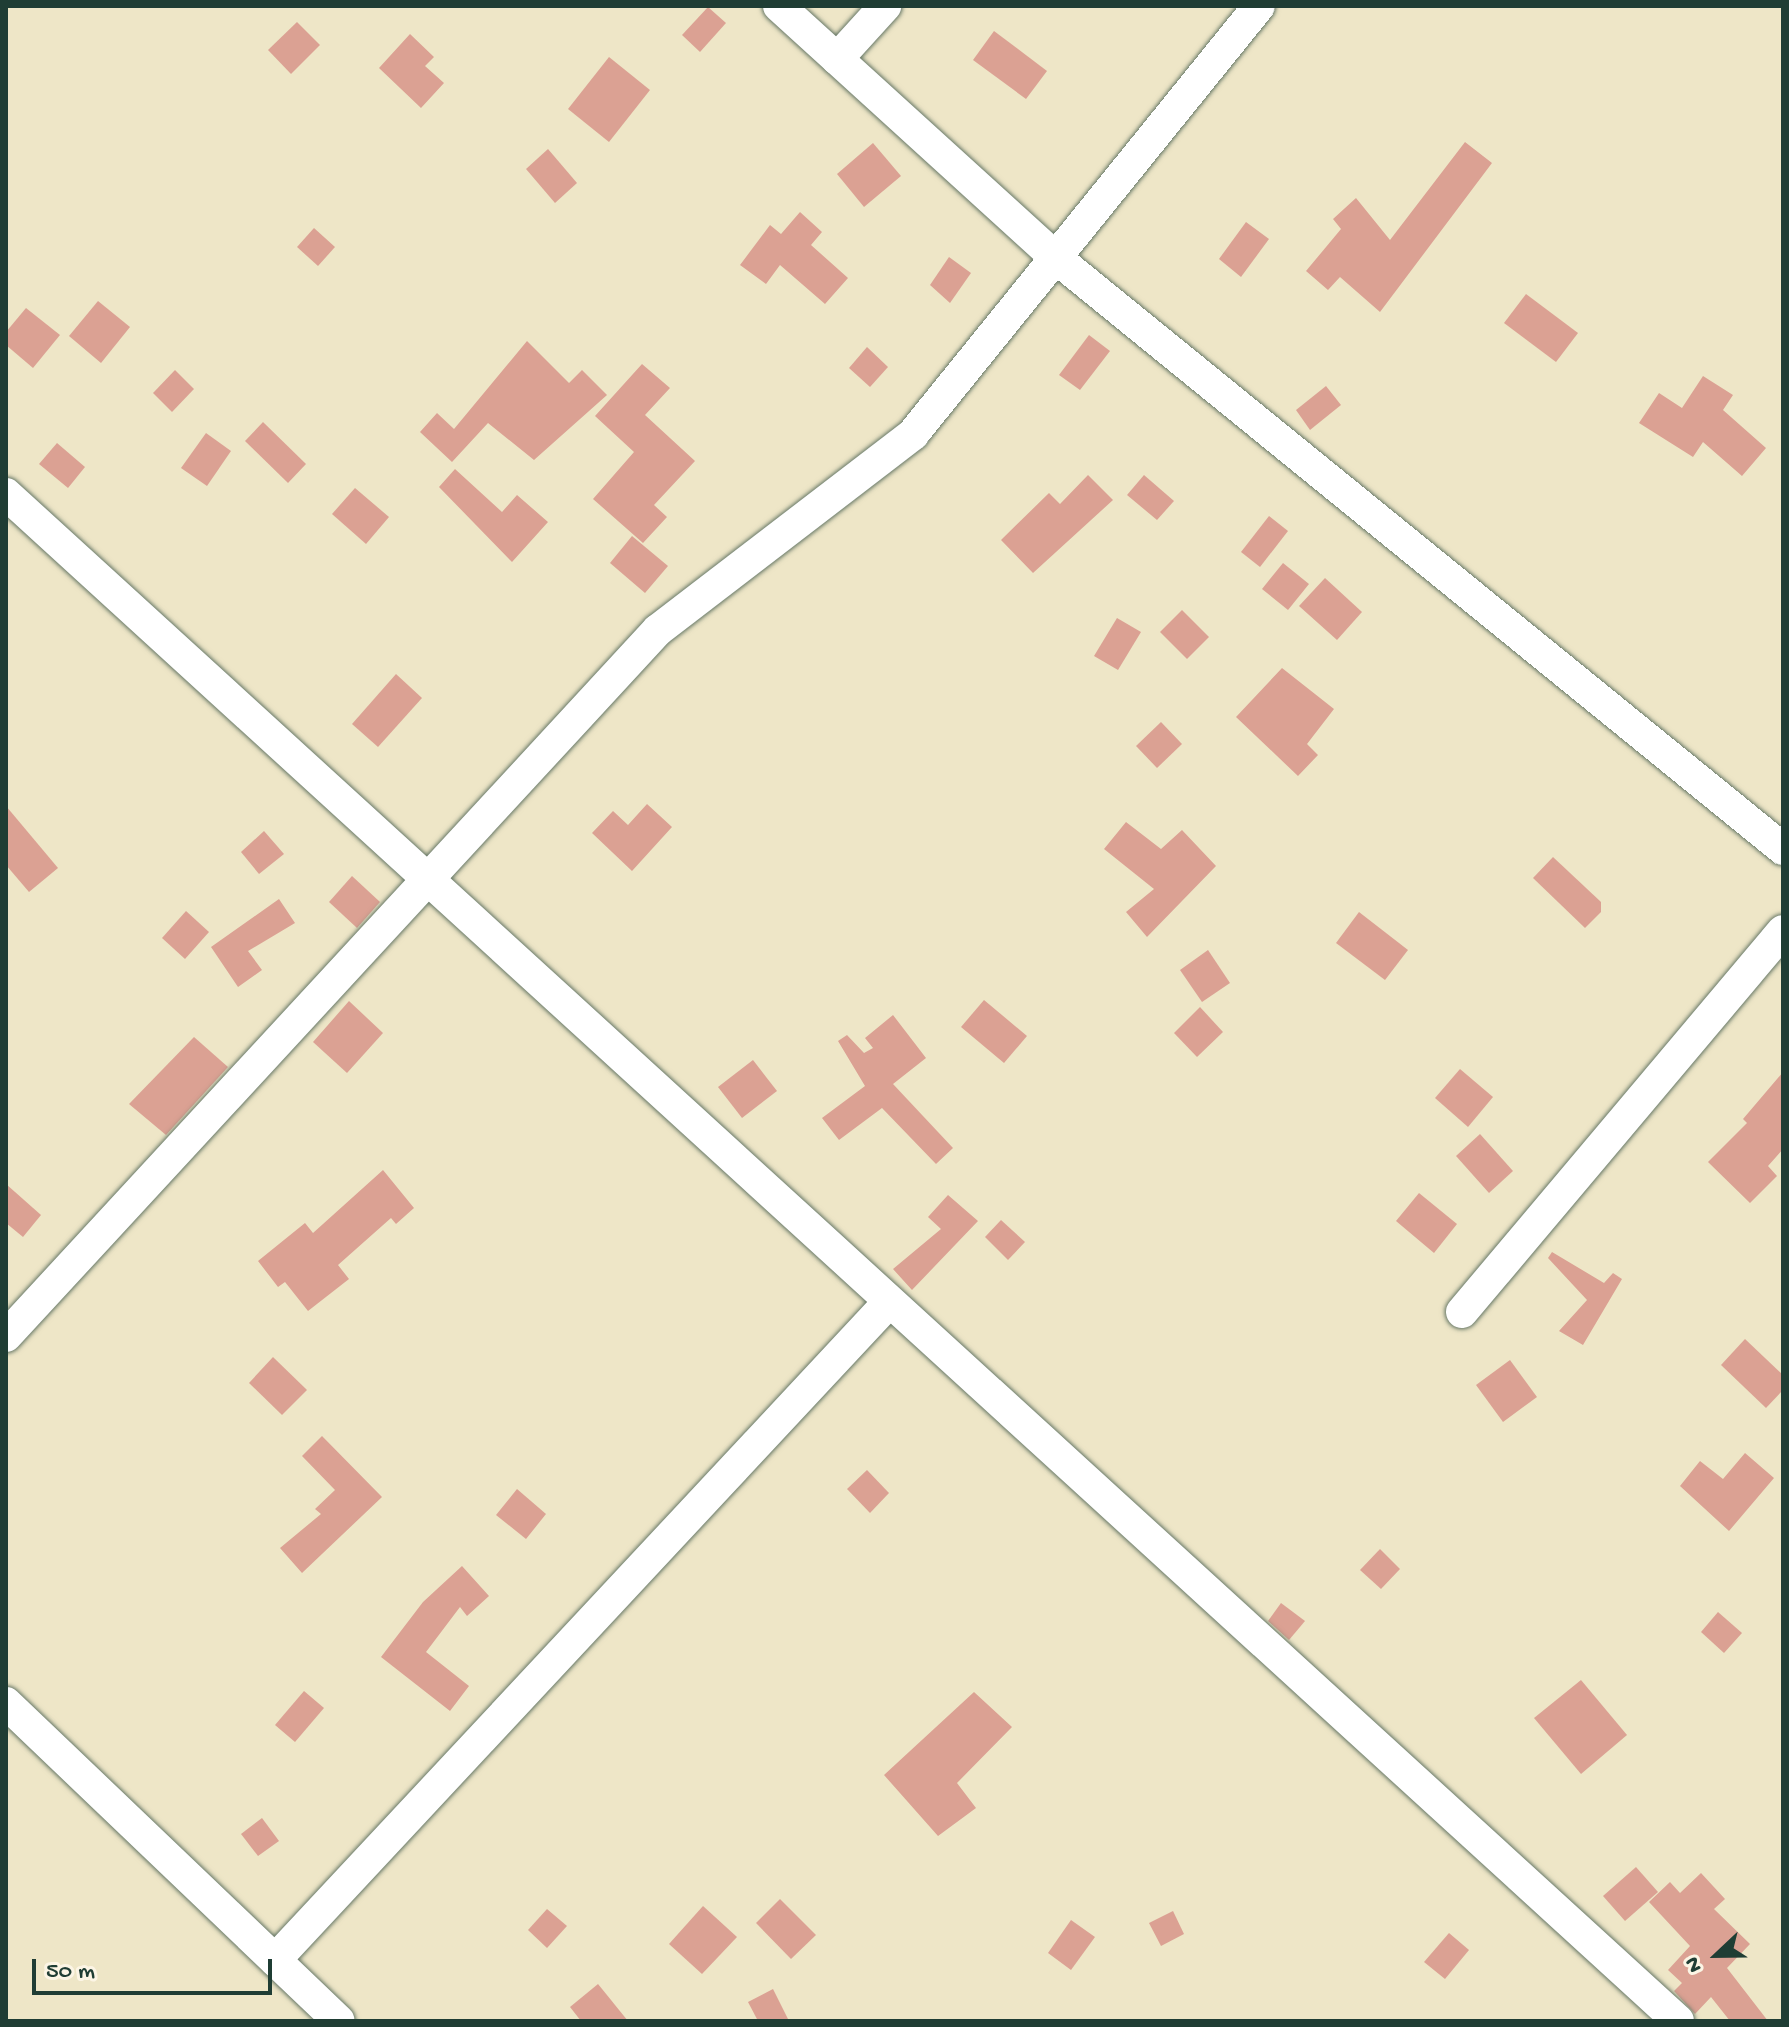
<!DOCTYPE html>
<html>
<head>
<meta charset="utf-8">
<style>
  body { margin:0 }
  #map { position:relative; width:1789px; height:2027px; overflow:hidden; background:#eee6c7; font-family:"Gochi Hand",sans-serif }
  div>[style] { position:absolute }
  .building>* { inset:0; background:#dba193 }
  .roads { filter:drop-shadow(0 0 2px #677867) drop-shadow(0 0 2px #677867) }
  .minor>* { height:32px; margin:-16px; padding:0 16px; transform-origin:16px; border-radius:16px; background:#fff }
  span { translate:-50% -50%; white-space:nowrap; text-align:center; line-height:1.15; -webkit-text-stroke:7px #fcf5e5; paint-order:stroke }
  .frame { position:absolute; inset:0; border:8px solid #1f3d34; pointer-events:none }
  .north { position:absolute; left:1677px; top:1915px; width:80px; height:80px; -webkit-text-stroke:6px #fcf5e5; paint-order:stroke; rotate:248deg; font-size:22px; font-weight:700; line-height:32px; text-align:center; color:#1f3d34 }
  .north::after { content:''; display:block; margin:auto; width:28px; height:36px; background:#1f3d34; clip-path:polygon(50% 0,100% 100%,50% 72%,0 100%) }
  .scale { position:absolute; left:32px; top:1959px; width:240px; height:36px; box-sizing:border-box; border:4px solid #1f3d34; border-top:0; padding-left:10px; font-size:24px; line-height:28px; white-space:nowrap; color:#1f3d34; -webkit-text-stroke:6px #fcf5e5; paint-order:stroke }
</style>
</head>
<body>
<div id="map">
  <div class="building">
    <i style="clip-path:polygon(708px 7px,726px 23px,700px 52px,682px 35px)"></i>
    <i style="clip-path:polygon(297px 22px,320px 45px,291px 74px,268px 50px)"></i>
    <i style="clip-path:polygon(994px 31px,1047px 71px,1026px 99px,973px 60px)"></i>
    <i style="clip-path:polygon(410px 34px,434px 57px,425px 66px,444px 83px,421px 108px,379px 68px)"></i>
    <i style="clip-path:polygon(609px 57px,650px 90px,609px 142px,568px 109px)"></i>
    <i style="clip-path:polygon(1465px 142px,1492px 163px,1380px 312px,1340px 277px,1328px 290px,1306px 271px,1341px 229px,1333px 219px,1356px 198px,1390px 240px)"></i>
    <i style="clip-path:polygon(873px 143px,901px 176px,864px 207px,837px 174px)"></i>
    <i style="clip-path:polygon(548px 149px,577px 183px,555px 203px,526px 169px)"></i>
    <i style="clip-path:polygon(800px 212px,822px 232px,811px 245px,848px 278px,825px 304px,780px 265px,766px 284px,740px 265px,770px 225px,781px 234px)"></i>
    <i style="clip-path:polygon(1246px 222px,1269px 239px,1241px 277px,1219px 259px)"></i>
    <i style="clip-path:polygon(314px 228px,335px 247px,318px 266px,297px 247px)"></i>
    <i style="clip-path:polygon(949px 257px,971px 273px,950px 303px,930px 285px)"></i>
    <i style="clip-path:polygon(1526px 294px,1578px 333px,1556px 362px,1504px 323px)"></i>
    <i style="clip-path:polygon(98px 301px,130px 327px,101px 363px,69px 336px)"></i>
    <i style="clip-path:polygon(26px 308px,60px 335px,33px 368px,6px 345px,6px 332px)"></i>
    <i style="clip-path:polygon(1089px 335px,1110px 351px,1080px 390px,1059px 375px)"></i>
    <i style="clip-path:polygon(527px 341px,569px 383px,582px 370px,607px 395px,534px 460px,488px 423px,452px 462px,420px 432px,437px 413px,454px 429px)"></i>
    <i style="clip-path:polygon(867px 347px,888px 367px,870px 387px,849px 368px)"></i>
    <i style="clip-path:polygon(642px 364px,670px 388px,645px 415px,695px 461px,654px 505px,667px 517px,643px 543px,593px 499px,634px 452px,595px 416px)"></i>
    <i style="clip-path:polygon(175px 370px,194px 389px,172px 412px,153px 393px)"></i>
    <i style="clip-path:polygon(1703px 376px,1733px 395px,1723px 410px,1766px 448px,1742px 476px,1703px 442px,1693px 457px,1639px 423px,1659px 393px,1682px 408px)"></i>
    <i style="clip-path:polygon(1326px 386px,1341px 405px,1310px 430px,1296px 410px)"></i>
    <i style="clip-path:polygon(263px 422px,306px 464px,288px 483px,245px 441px)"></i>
    <i style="clip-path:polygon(206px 433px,231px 451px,207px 486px,181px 468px)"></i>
    <i style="clip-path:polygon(57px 443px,85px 467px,68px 488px,39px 464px)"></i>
    <i style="clip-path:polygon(455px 469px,502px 512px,517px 495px,548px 522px,512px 562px,439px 487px)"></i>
    <i style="clip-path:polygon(1088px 475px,1113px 500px,1033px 573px,1001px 540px,1049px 493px,1060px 504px)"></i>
    <i style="clip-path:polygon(1144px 475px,1174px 501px,1157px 520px,1127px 495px)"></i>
    <i style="clip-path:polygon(355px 488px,389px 517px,366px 544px,332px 514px)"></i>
    <i style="clip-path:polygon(1269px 516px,1288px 531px,1260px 567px,1241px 552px)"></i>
    <i style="clip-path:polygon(632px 536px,668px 566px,645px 593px,610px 563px)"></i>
    <i style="clip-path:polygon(1283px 563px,1309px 584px,1288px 610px,1262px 589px)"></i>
    <i style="clip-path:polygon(1325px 578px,1362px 612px,1337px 640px,1299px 606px)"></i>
    <i style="clip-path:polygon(1182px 610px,1209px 637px,1187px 659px,1160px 632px)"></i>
    <i style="clip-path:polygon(1117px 618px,1141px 632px,1118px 670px,1094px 656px)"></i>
    <i style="clip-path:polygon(1282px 668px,1334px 709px,1307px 744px,1318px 755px,1298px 776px,1236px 717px)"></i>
    <i style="clip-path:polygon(396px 674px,422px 698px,378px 747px,352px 724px)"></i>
    <i style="clip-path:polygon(1161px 722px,1182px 744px,1157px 768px,1136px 746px)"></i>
    <i style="clip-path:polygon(647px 804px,672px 827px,632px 871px,592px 833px,613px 811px,628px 825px)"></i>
    <i style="clip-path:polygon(6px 806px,58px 868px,29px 892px,6px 865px)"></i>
    <i style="clip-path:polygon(1126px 822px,1161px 849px,1182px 830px,1216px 866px,1147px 937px,1126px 912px,1154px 889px,1104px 849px)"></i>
    <i style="clip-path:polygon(264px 831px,284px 854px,259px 874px,241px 852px)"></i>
    <i style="clip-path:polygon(1553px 857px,1601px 902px,1601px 912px,1585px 928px,1533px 878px)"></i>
    <i style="clip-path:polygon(352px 876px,380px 902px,357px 928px,329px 902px)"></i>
    <i style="clip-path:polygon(279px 899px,295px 923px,248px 951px,262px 970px,238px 987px,211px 947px)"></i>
    <i style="clip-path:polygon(186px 911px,209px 932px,185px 959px,162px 938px)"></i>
    <i style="clip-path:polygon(1359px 912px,1408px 950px,1385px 980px,1336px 943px)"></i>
    <i style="clip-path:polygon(1208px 950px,1230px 983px,1202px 1002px,1180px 970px)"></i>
    <i style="clip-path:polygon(984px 1000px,1027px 1036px,1004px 1063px,961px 1027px)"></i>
    <i style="clip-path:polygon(349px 1001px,383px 1033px,347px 1073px,313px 1042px)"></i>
    <i style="clip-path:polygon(1200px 1007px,1223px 1032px,1197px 1057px,1174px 1033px)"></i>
    <i style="clip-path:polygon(893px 1015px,926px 1058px,893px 1084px,953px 1148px,936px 1164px,882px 1108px,839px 1140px,822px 1118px,865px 1086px,838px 1041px,847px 1035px,864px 1053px,873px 1048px,865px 1038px)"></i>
    <i style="clip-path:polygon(194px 1037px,228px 1067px,166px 1135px,129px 1104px)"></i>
    <i style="clip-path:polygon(753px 1060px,777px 1091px,742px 1118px,718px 1087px)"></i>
    <i style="clip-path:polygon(1460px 1069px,1493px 1097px,1468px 1127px,1435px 1098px)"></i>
    <i style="clip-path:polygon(1783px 1072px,1783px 1149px,1768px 1166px,1777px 1176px,1750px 1203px,1708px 1162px,1747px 1123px,1743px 1119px)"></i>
    <i style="clip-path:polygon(1480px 1134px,1513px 1171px,1489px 1193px,1456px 1156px)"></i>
    <i style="clip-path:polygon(383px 1170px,414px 1208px,396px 1224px,391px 1218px,338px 1265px,349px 1279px,308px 1311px,285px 1282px,278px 1287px,258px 1261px,305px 1223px,313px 1233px)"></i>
    <i style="clip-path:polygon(6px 1184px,41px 1215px,23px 1237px,6px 1223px)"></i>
    <i style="clip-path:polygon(1419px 1193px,1457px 1224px,1434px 1253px,1396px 1221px)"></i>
    <i style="clip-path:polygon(948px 1195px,978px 1221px,912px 1290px,893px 1269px,941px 1229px,928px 1217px)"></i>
    <i style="clip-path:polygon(1001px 1220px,1025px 1242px,1008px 1260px,985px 1237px)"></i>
    <i style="clip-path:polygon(1552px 1252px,1604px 1283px,1613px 1273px,1622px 1279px,1583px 1345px,1559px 1331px,1587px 1300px,1548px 1258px)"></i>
    <i style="clip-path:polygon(1745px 1339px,1783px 1375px,1783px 1390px,1766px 1408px,1721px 1365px)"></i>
    <i style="clip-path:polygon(273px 1357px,307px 1390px,282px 1415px,249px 1383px)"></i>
    <i style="clip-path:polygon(1510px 1360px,1537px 1397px,1503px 1422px,1476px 1385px)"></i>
    <i style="clip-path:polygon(322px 1436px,382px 1497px,302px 1573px,280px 1548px,321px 1514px,315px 1509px,335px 1490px,302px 1456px)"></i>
    <i style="clip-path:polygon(1745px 1453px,1774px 1478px,1729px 1531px,1680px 1486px,1700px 1461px,1723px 1479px)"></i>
    <i style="clip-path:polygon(867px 1470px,889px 1493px,870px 1513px,847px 1489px)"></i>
    <i style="clip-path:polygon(517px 1489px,546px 1514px,526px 1539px,496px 1515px)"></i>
    <i style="clip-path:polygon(1380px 1549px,1400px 1569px,1381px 1589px,1360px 1570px)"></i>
    <i style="clip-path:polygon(462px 1566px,489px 1596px,467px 1616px,460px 1607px,426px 1652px,469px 1686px,450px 1711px,381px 1657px,423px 1602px)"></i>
    <i style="clip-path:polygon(1281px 1603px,1305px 1621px,1289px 1640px,1268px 1621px)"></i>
    <i style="clip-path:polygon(1718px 1612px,1742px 1633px,1724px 1653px,1701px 1632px)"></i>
    <i style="clip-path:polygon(1581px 1680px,1627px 1735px,1581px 1774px,1534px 1718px)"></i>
    <i style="clip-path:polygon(304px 1691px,324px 1708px,295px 1742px,275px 1725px)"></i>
    <i style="clip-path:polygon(974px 1692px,1012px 1727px,957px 1783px,976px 1808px,938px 1836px,884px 1775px)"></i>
    <i style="clip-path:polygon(262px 1818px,279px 1841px,258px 1856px,241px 1834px)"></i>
    <i style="clip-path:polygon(1636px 1867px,1658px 1892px,1625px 1921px,1603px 1896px)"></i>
    <i style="clip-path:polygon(1701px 1873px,1725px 1899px,1714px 1909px,1750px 1944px,1727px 1968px,1768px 2021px,1730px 2021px,1711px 1997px,1695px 2014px,1674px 1991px,1682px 1983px,1668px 1970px,1690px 1946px,1649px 1902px,1670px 1882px,1680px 1893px)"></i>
    <i style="clip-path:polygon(780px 1899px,816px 1935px,791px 1959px,756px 1923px)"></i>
    <i style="clip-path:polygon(703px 1906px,737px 1937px,702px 1974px,669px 1944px)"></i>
    <i style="clip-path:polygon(547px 1909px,567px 1926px,547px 1948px,528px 1930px)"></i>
    <i style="clip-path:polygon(1173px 1911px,1184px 1934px,1161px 1946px,1149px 1923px)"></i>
    <i style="clip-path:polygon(1071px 1920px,1095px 1937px,1071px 1970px,1048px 1953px)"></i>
    <i style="clip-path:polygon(1449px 1933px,1469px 1950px,1445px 1979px,1424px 1962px)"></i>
    <i style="clip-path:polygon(598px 1984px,628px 2021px,581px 2021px,570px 2007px)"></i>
    <i style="clip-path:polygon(773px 1989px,789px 2021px,758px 2021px,748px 2002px)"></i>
  </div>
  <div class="roads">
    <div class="minor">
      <i style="left:779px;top:6px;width:374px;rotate:42.3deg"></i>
      <i style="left:1056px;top:258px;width:937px;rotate:39.11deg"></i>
      <i style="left:837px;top:59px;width:72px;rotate:-47.8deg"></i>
      <i style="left:6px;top:494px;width:2264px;rotate:42.4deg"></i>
      <i style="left:1462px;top:1312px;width:498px;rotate:-49.9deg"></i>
      <i style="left:6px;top:1336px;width:961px;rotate:-47.28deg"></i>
      <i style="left:658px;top:630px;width:322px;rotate:-37.5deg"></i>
      <i style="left:913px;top:434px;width:550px;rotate:-51.05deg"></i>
      <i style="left:6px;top:1703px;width:460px;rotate:43.7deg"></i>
      <i style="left:275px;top:1960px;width:899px;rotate:-46.98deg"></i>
    </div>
  </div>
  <div class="frame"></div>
  <div class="north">N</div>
  <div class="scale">50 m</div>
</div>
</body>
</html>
